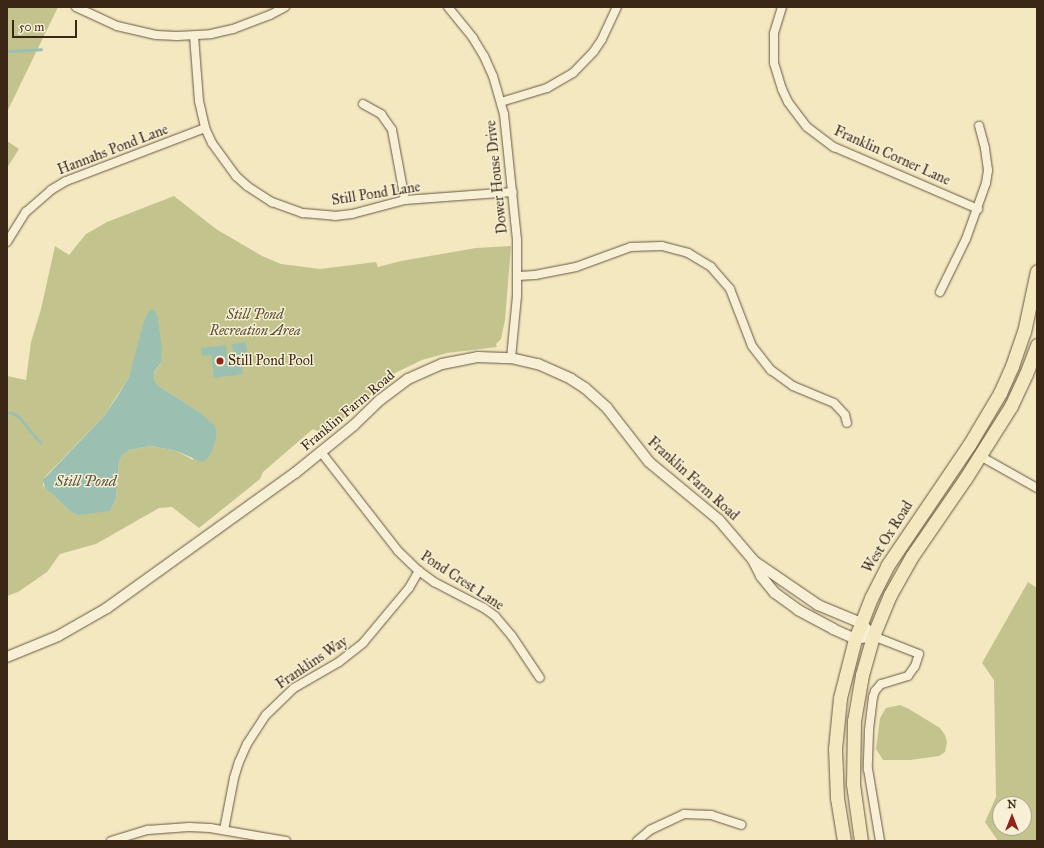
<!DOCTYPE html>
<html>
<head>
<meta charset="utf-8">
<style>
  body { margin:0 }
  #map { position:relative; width:1044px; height:848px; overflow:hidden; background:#f3e8c0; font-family:"IM FELL Great Primer",serif }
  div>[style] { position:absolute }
  .green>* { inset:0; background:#c3c48d }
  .water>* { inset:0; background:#9bc0b1 }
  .stream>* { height:2.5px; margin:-1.25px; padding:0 1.25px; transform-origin:1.25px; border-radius:1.25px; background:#9bc0b1 }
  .roads { filter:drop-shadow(0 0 1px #685740) drop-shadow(0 0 1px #685740) }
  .minor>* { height:8px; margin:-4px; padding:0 4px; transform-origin:4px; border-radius:4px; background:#f7f0d6 }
  .tertiary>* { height:10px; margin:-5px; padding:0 5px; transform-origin:5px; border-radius:5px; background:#f7f0d6 }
  .primary>* { height:13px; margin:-6.5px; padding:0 6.5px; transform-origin:6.5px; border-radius:6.5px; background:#f3e8c0 }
  .dots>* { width:11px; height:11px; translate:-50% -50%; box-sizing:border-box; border:2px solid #f7f0d6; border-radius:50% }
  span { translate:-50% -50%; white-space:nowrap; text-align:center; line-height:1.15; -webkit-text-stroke:3px #f7f0d6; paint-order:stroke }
  .street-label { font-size:14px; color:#3a2715 }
  .park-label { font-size:14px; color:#5c4e33; font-style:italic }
  .poi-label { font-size:14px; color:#3a2715 }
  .left { translate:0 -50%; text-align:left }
  .water-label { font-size:15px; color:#575544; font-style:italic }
  .frame { position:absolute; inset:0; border:8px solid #3a2715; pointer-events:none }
  .north { position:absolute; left:992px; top:796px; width:40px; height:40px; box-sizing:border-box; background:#f7f0d6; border:1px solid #aba089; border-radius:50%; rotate:0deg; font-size:11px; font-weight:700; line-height:16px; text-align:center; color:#3a2715 }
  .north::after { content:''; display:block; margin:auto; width:14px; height:18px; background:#8f2418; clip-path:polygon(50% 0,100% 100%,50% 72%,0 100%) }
  .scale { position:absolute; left:12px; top:20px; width:65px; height:18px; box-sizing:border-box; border:2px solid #3a2715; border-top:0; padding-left:5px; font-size:12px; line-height:14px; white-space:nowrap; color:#3a2715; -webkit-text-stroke:3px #f7f0d6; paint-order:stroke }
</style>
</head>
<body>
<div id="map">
  <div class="green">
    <i style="clip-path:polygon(7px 7px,58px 7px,7px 112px)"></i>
    <i style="clip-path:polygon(7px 141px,19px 149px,7px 168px)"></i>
    <i style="clip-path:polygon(evenodd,174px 196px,216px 229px,262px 256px,281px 264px,320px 269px,376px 262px,378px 267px,401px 261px,476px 248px,511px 246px,505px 320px,501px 339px,496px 344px,497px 347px,447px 353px,422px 360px,395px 373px,333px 429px,321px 433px,313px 429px,263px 472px,260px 479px,199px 528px,172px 507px,159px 508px,96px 544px,60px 554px,47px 572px,18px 592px,7px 596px,7px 376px,26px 380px,31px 342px,41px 309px,55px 246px,69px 255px,86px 234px,107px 222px,174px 196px,136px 355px,161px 362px,154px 374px,154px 380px,157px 385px,201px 413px,193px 460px,177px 451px,151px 446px,129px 450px,122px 456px,119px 462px,116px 499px,110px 511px,70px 511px,45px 488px,43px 485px,45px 477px,104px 416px,129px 377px,136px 355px)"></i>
    <i style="clip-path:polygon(evenodd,1028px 582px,1037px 588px,1037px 841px,998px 841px,985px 822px,996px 797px,994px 680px,982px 663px,1028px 582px,1000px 804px,1024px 804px,1024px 828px,1000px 828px,1000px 804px)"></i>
    <i style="clip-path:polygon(900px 705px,909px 709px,940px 728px,945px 735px,947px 742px,945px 752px,939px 756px,910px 760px,883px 760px,876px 749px,880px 718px,886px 708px)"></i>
  </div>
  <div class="water">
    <i style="clip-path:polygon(152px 310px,156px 312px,158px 319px,162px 350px,161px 362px,154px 373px,154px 380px,157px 385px,201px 413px,214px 425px,216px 430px,216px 438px,212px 452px,206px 460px,201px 462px,177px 451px,151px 446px,129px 450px,122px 456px,119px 462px,116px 499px,110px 511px,78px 515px,70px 511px,45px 488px,43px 480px,104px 416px,117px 397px,129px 377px,144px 321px,149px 311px)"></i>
    <i style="clip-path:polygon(246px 342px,248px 356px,234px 358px,232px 344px)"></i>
    <i style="clip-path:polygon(226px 345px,228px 362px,241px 360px,243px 374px,214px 378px,211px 355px,202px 356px,201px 348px)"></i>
  </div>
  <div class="stream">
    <i style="left:7px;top:51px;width:34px;rotate:-3deg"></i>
    <i style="left:7px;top:413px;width:5px"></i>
    <i style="left:12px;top:413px;width:8px;rotate:30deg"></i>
    <i style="left:19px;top:417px;width:34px;rotate:50deg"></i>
  </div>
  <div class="roads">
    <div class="minor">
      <i style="left:76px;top:7px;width:45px;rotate:24.9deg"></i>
      <i style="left:117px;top:26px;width:40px;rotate:13deg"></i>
      <i style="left:156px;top:35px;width:21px;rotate:3deg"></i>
      <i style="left:177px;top:36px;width:34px;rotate:-3deg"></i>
      <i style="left:211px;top:34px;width:23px;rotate:-13deg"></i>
      <i style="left:233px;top:29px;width:40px;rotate:-21deg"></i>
      <i style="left:270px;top:15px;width:17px;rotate:-28deg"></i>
      <i style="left:448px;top:7px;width:40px;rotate:51deg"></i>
      <i style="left:473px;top:38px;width:21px;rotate:59deg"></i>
      <i style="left:484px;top:56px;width:22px;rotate:66deg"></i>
      <i style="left:493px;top:76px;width:40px;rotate:74deg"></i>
      <i style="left:504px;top:114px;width:127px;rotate:84.1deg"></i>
      <i style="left:517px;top:240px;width:56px;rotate:90deg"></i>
      <i style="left:517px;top:296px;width:62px;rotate:95.5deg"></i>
      <i style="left:782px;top:7px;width:28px;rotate:107deg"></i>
      <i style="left:774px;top:34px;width:29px;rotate:90deg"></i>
      <i style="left:774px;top:63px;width:27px;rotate:73deg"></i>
      <i style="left:782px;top:89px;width:14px;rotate:65deg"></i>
      <i style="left:788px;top:102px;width:31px;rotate:53deg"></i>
      <i style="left:807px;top:127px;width:34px;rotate:37deg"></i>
      <i style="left:834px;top:147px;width:157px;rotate:23.3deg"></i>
      <i style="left:194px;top:36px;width:65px;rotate:85.6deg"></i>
      <i style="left:199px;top:101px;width:28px;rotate:77deg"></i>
      <i style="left:205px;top:128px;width:17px;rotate:65deg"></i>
      <i style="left:212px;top:143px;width:41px;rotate:54deg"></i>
      <i style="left:236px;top:176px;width:15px;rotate:42deg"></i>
      <i style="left:247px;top:186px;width:30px;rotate:33deg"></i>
      <i style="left:272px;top:202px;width:33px;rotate:20deg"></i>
      <i style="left:303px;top:213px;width:32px;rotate:5deg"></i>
      <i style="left:335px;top:216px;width:17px;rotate:-7deg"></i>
      <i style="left:352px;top:214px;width:55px;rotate:-14.8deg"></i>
      <i style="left:405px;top:200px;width:108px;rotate:-4.2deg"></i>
      <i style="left:501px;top:102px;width:48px;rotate:-16.9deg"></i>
      <i style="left:547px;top:88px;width:30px;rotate:-30deg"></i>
      <i style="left:573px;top:73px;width:30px;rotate:-46deg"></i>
      <i style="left:594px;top:51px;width:14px;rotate:-56deg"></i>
      <i style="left:602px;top:39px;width:35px;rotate:-65deg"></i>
      <i style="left:363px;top:104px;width:21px;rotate:29deg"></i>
      <i style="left:381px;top:114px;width:19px;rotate:55deg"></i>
      <i style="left:392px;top:130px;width:71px;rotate:79.5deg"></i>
      <i style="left:7px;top:242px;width:36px;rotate:-58deg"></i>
      <i style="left:26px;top:212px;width:33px;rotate:-41deg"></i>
      <i style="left:51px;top:190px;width:17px;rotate:-31deg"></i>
      <i style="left:66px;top:181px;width:149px;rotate:-20.9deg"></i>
      <i style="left:518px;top:276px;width:17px;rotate:-3deg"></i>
      <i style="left:535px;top:275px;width:42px;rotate:-11deg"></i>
      <i style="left:576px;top:267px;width:59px;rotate:-20deg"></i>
      <i style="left:631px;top:247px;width:31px;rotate:-2deg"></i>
      <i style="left:662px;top:246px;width:27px;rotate:15deg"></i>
      <i style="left:688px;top:253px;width:27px;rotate:31deg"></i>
      <i style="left:711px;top:267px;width:29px;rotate:49deg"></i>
      <i style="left:730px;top:289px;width:61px;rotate:68.9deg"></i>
      <i style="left:752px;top:346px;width:31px;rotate:52deg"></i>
      <i style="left:771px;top:370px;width:27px;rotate:36deg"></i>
      <i style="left:793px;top:386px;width:44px;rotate:22.5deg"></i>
      <i style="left:834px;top:403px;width:16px;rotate:47deg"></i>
      <i style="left:845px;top:415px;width:8px;rotate:76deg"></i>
      <i style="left:940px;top:292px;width:59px;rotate:-63.9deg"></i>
      <i style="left:966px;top:239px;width:59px;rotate:-70.3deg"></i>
      <i style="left:986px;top:183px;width:13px;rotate:-81deg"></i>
      <i style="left:988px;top:170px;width:22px;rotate:-98deg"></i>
      <i style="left:985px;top:148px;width:23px;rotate:-105deg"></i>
      <i style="left:321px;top:452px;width:125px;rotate:52.1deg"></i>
      <i style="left:398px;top:551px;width:29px;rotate:44deg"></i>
      <i style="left:419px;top:571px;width:19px;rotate:36deg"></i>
      <i style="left:434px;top:582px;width:56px;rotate:27.5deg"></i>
      <i style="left:484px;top:608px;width:14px;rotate:36deg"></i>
      <i style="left:495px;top:616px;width:26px;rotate:50deg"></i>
      <i style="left:512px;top:636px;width:50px;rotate:56.3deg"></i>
      <i style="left:980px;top:456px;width:65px;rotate:29.3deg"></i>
      <i style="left:873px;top:636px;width:49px;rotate:21.4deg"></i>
      <i style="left:919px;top:654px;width:13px;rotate:108deg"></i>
      <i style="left:915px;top:666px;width:12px;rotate:125deg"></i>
      <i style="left:908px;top:676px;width:28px;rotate:163deg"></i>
      <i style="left:881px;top:684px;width:9px;rotate:131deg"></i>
      <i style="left:875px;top:691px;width:6px;rotate:108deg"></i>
      <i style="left:873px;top:697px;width:34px;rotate:97deg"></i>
      <i style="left:869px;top:731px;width:38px;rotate:92deg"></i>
      <i style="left:868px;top:769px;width:73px;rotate:80.5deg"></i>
      <i style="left:224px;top:830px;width:53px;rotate:-79.1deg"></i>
      <i style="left:234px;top:778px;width:17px;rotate:-73deg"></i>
      <i style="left:239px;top:762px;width:20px;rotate:-66deg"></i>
      <i style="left:247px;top:744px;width:35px;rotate:-57deg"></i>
      <i style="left:266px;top:715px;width:39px;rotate:-44deg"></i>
      <i style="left:294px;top:688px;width:52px;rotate:-30deg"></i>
      <i style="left:339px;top:662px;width:31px;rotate:-38deg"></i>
      <i style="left:363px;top:643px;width:72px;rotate:-50.1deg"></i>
      <i style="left:409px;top:588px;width:20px;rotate:-60deg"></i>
      <i style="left:111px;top:841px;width:39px;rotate:-17deg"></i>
      <i style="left:148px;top:830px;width:41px;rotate:-4.2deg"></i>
      <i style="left:189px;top:827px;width:21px;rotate:3deg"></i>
      <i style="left:210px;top:828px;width:77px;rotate:9.7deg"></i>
      <i style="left:637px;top:841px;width:17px;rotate:-40deg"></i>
      <i style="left:650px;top:830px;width:38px;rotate:-25deg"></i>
      <i style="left:684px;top:814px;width:27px;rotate:2deg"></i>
      <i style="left:711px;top:815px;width:32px;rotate:18deg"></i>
    </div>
    <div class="tertiary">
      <i style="left:754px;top:561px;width:78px;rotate:34.5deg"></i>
      <i style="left:818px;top:605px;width:47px;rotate:22.7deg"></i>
      <i style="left:861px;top:623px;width:18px;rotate:47deg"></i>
      <i style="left:7px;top:657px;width:55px;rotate:-22.4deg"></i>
      <i style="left:58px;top:636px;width:56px;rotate:-29.7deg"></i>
      <i style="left:107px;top:608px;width:231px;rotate:-35.7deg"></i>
      <i style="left:295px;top:473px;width:76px;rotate:-39.1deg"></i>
      <i style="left:354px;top:425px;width:36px;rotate:-44deg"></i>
      <i style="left:380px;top:400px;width:35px;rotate:-37deg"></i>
      <i style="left:408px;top:379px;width:37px;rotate:-24deg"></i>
      <i style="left:442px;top:364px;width:37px;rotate:-11deg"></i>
      <i style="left:478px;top:357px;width:33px;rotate:2deg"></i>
      <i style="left:511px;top:358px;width:28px;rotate:13deg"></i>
      <i style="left:538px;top:364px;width:36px;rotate:24deg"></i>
      <i style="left:571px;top:379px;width:17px;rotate:33deg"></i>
      <i style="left:585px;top:388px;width:30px;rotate:42deg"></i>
      <i style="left:607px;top:408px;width:68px;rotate:52.1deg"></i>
      <i style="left:649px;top:462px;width:91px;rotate:39.6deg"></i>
      <i style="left:719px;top:520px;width:52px;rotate:49.6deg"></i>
      <i style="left:753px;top:560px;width:18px;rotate:63deg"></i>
      <i style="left:761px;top:576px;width:22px;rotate:51deg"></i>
      <i style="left:775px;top:593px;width:29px;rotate:36deg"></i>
      <i style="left:798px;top:610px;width:40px;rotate:28deg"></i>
      <i style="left:833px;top:629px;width:24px;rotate:24deg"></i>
      <i style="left:855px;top:639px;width:18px;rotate:-9deg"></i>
    </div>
    <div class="primary">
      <i style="left:844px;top:841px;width:44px;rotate:-99.2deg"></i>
      <i style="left:837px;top:798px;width:49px;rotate:-92.3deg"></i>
      <i style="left:835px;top:749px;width:51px;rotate:-84.4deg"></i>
      <i style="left:840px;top:698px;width:61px;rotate:-75.7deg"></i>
      <i style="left:855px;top:639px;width:44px;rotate:-68.7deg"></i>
      <i style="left:871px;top:598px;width:36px;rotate:-63deg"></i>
      <i style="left:887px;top:566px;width:146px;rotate:-55.9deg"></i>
      <i style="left:969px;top:445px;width:61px;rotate:-59.2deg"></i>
      <i style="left:1000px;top:393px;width:30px;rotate:-66deg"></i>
      <i style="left:1012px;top:366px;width:36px;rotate:-71deg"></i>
      <i style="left:1024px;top:332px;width:62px;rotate:-78deg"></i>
      <i style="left:861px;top:841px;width:58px;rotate:-98deg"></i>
      <i style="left:853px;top:784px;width:63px;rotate:-89.1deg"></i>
      <i style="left:854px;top:721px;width:47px;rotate:-80.1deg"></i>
      <i style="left:862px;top:675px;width:41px;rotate:-74.2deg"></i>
      <i style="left:873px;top:636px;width:44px;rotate:-67.5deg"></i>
      <i style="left:890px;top:595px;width:45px;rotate:-60.6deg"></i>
      <i style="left:912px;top:556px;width:93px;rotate:-55.5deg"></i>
      <i style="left:965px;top:479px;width:86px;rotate:-57.8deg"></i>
      <i style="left:1011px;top:406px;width:35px;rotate:-65deg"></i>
      <i style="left:1026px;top:374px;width:31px;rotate:-69deg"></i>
    </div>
  </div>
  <div class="dots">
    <i style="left:220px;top:361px;background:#8f2418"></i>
  </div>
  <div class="street-label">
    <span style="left:113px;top:150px;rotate:-21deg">Hannahs Pond Lane</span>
    <span style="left:892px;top:156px;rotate:24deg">Franklin Corner Lane</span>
    <span style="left:497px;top:177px;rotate:-96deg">Dower House Drive</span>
    <span style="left:376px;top:194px;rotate:-9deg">Still Pond Lane</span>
    <span style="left:348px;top:411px;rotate:-40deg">Franklin Farm Road</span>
    <span style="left:693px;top:479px;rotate:42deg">Franklin Farm Road</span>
    <span style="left:888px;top:537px;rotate:-58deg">West Ox Road</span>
    <span style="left:462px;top:581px;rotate:33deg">Pond Crest Lane</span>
    <span style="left:312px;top:663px;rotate:-34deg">Franklins Way</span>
  </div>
  <div class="park-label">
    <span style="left:255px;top:323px">Still Pond<br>Recreation Area</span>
  </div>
  <div class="poi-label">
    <span class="left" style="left:228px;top:361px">Still Pond Pool</span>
  </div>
  <div class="water-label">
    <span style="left:86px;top:482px">Still Pond</span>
  </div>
  <div class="frame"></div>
  <div class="north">N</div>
  <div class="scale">50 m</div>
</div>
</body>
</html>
